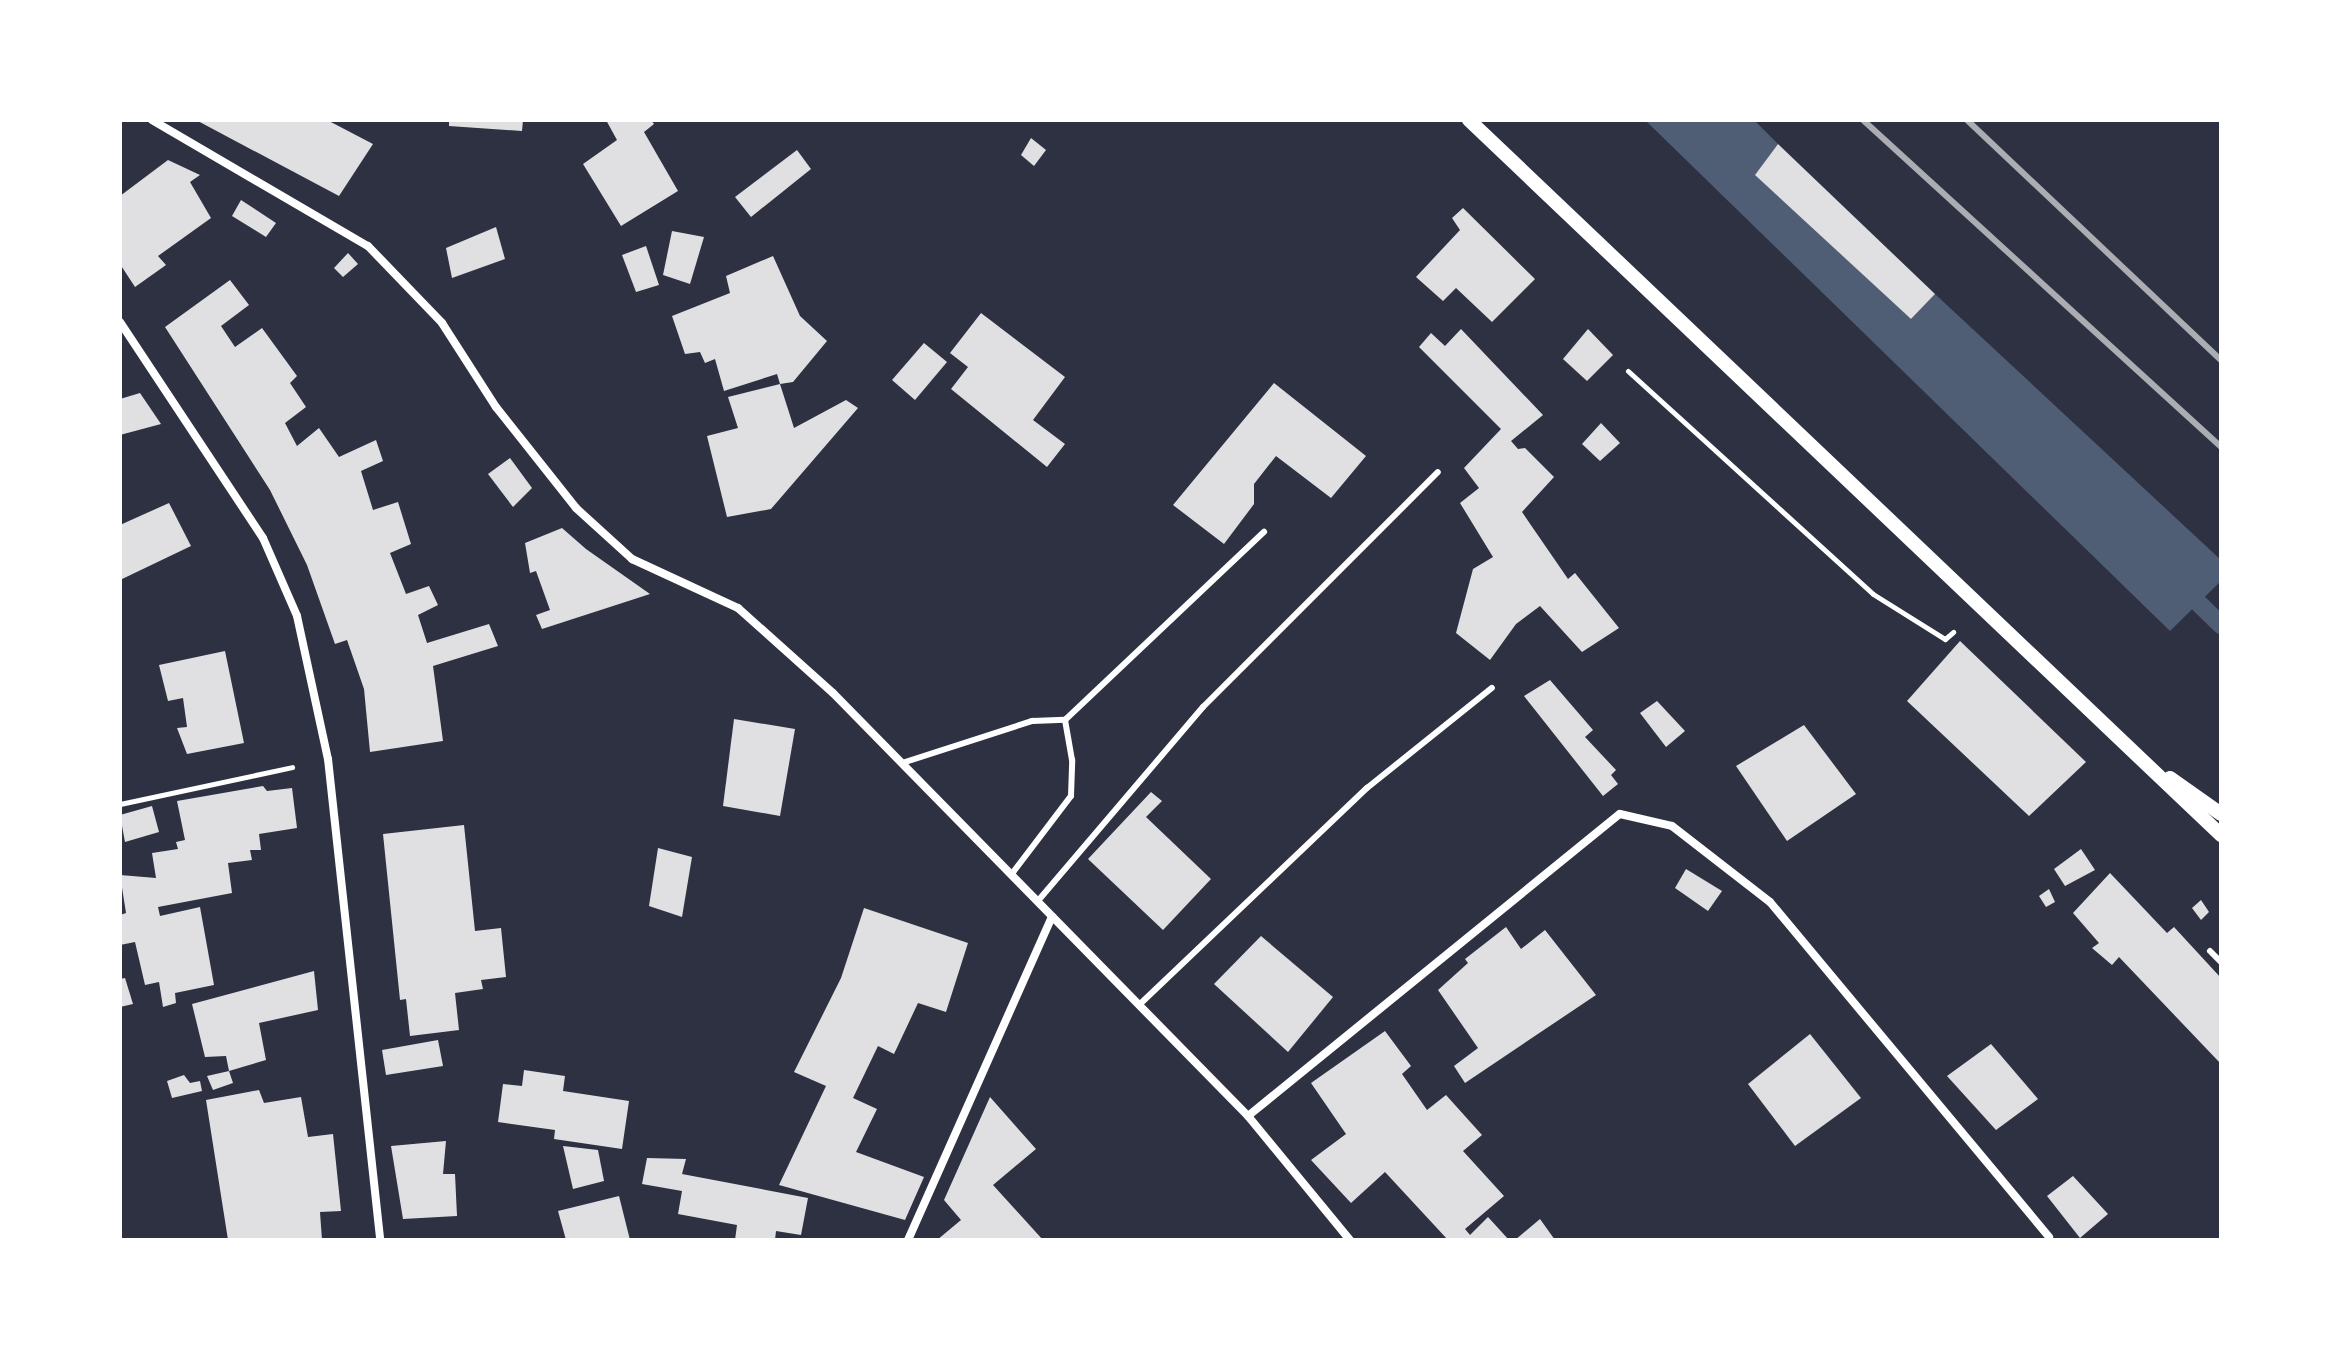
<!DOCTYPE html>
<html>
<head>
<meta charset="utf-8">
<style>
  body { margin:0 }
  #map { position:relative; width:2341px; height:1360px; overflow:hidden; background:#2d3142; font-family:"Nunito Sans",sans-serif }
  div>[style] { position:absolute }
  .water>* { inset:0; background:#4f5d75 }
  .stream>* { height:18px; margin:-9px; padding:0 9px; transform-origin:9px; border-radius:9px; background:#4f5d75 }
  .building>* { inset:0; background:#e0e0e3 }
  .path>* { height:5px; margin:-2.5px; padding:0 2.5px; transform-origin:2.5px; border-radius:2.5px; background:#fff }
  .service>* { height:6px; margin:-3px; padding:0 3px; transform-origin:3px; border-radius:3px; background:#fff }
  .minor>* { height:8px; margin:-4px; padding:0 4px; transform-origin:4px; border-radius:4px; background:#fff }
  .tertiary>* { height:14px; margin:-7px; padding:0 7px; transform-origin:7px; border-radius:7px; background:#fff }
  .rail>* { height:6px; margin:-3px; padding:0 3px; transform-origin:3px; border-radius:3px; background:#abadb3 }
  span { translate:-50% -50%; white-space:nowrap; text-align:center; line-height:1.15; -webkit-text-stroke:6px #fff; paint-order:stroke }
  .frame { position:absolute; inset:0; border:122px solid #fff; pointer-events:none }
</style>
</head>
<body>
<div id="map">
  <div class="water">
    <i style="clip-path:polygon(1645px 120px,1754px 120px,1778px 144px,1756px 174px,1911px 319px,1935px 294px,2221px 560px,2221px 581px,2170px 631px)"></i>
  </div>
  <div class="stream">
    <i style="left:2183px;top:588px;width:53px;rotate:44.2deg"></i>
  </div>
  <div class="building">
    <i style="clip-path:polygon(196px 120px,327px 120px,373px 144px,339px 196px)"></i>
    <i style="clip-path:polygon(449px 120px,523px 120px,522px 131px,449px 126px)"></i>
    <i style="clip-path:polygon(606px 120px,651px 120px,654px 124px,644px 132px,678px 191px,621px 226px,583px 164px,617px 140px)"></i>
    <i style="clip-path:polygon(1031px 138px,1046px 150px,1034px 166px,1021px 155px)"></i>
    <i style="clip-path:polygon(1778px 144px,1935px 294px,1911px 319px,1755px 175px)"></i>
    <i style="clip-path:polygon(797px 150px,811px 169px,751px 217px,735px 197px)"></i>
    <i style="clip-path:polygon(168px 160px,200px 175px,190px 182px,211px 218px,158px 256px,166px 265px,135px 287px,120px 264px,120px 196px)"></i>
    <i style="clip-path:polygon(241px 200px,276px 223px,266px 237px,232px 216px)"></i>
    <i style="clip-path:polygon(1463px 208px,1535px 279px,1492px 322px,1456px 288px,1443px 301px,1416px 277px,1460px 230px,1452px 218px)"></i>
    <i style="clip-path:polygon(496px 227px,505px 259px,452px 278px,446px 248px)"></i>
    <i style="clip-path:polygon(672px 231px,704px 237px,690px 284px,663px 275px)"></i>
    <i style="clip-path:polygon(646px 246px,659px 285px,636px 292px,622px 255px)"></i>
    <i style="clip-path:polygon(348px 253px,358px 264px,343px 277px,334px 268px)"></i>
    <i style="clip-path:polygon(773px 256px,800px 316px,827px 341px,793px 382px,780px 384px,777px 374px,724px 391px,715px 359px,705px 363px,700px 352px,685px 354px,672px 316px,730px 293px,726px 276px)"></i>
    <i style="clip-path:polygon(230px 280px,249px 305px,221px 326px,235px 347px,262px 328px,297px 376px,290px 383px,306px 407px,285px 423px,297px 446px,319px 428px,339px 457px,376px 440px,383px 461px,361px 471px,373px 510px,398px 502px,411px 544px,390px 553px,406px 594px,429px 586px,438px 605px,418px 615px,427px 643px,489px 624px,498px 646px,433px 666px,443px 741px,370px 752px,364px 689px,347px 640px,335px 644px,307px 565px,270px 490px,165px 327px)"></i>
    <i style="clip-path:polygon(981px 313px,1065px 377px,1033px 420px,1065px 444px,1047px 467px,951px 389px,968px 367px,950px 353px)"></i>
    <i style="clip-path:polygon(1461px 329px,1543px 415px,1511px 441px,1518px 449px,1525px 448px,1554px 477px,1522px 512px,1568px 579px,1575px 573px,1619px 628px,1582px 652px,1540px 606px,1516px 624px,1490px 660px,1456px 633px,1473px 569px,1493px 557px,1460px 503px,1479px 488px,1464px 468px,1501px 429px,1419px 347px,1431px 333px,1445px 346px)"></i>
    <i style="clip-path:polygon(1588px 329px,1613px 355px,1587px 381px,1563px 359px)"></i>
    <i style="clip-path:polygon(924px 343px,947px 362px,915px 400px,892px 380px)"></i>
    <i style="clip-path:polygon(1274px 383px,1366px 456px,1331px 498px,1276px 456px,1254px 484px,1254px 504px,1224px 544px,1173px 505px)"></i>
    <i style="clip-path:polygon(780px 384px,794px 428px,846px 400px,858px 408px,771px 509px,727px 517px,707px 436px,738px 428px,728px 397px)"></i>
    <i style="clip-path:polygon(140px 393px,161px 424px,120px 435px,120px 399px)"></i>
    <i style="clip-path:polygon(1601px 423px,1620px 443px,1600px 461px,1582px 444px)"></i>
    <i style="clip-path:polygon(510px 458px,532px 488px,513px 507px,488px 474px)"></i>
    <i style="clip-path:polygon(169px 503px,191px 546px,120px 580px,120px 525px)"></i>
    <i style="clip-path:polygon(562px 528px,586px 549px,650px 594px,542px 629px,536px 615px,550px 610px,536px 571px,530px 573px,525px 543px)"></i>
    <i style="clip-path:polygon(1960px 641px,2086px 762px,2029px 816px,1907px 701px)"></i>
    <i style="clip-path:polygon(225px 651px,244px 743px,187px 754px,177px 728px,187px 727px,183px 698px,168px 701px,159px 665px)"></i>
    <i style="clip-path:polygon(1550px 680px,1593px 730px,1585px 737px,1616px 770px,1611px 775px,1618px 784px,1603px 796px,1524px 696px)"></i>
    <i style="clip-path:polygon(1657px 701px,1685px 731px,1666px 747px,1640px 713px)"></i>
    <i style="clip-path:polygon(734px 719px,795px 729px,780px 816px,723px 806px)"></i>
    <i style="clip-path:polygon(1804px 725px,1856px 794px,1787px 841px,1736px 766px)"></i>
    <i style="clip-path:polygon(263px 786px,267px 791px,292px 788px,297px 828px,259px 834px,261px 850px,250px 850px,252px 860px,228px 863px,232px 893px,158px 907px,160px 916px,200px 907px,214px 985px,175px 993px,176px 1003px,163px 1007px,159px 982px,145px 985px,135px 942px,120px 945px,120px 915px,126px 913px,120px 875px,156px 878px,152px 853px,178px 849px,176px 842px,185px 840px,177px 801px)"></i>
    <i style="clip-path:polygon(1151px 792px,1162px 801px,1146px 817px,1211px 879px,1163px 930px,1088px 859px)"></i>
    <i style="clip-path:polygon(152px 806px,159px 832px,125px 842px,120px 815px)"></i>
    <i style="clip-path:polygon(464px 825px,475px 931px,501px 928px,506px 977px,481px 980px,483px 989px,455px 993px,459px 1030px,410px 1036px,406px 999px,400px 1000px,383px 834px)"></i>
    <i style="clip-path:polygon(658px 848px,692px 857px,682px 917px,649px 906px)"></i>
    <i style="clip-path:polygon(2081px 849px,2095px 870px,2065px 886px,2054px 869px)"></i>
    <i style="clip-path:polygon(1686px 869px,1722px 891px,1708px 911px,1675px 888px)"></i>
    <i style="clip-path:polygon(2110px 873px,2167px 933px,2174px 927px,2221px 978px,2221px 1064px,2119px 957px,2112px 965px,2092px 948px,2099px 943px,2073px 913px)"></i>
    <i style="clip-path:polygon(2049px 889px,2055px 902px,2046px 907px,2039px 896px)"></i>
    <i style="clip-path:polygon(2201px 900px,2209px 912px,2201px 920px,2192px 908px)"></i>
    <i style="clip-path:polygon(864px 908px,968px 943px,946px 1012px,918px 1003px,894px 1054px,878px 1046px,853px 1098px,877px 1109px,856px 1152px,924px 1177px,905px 1220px,779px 1185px,826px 1086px,794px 1072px,841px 978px)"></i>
    <i style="clip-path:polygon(1506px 927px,1521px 949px,1545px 930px,1596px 995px,1465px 1083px,1454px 1066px,1478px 1048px,1438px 990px,1468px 963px,1465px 959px)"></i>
    <i style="clip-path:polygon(1261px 936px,1333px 997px,1288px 1052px,1214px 984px)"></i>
    <i style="clip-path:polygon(314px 971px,318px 1010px,259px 1023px,266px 1060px,229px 1071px,226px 1056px,205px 1057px,192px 1004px)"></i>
    <i style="clip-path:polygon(125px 978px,133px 1004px,120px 1007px,120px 979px)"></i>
    <i style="clip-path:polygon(1385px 1031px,1411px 1066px,1402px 1074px,1427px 1110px,1446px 1095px,1482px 1135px,1463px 1151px,1504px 1196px,1465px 1229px,1470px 1235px,1488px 1217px,1509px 1240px,1448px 1240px,1385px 1172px,1351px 1203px,1311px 1160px,1346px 1134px,1311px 1083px)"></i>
    <i style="clip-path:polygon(1810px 1034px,1861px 1098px,1795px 1146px,1748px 1084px)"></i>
    <i style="clip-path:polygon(438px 1040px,443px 1066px,386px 1075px,382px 1050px)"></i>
    <i style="clip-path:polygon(1991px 1044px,2038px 1099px,1996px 1130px,1947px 1076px)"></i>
    <i style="clip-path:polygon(524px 1070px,565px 1076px,563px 1091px,629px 1101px,622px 1149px,554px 1139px,555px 1130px,498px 1122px,503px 1084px,522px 1086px)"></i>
    <i style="clip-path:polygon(229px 1071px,233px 1083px,213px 1090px,207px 1076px)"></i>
    <i style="clip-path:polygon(184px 1075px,190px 1083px,200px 1081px,202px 1091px,172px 1098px,167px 1081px)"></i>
    <i style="clip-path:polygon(259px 1090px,264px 1103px,301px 1097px,308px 1137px,333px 1134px,341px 1211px,320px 1212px,322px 1240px,228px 1240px,206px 1100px)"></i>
    <i style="clip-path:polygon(990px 1097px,1036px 1149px,993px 1185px,1043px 1240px,937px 1240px,961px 1220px,944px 1200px)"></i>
    <i style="clip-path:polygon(446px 1141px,443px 1174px,455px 1174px,457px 1216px,403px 1219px,391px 1146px)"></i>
    <i style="clip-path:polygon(563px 1146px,598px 1150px,604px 1181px,573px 1189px)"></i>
    <i style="clip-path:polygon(647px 1158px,686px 1159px,682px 1174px,808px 1198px,801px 1235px,776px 1231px,775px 1240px,735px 1240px,737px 1225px,678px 1214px,682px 1191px,642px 1184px)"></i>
    <i style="clip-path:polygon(2073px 1176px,2108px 1214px,2080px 1238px,2047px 1196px)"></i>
    <i style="clip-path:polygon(619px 1196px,630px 1240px,566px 1240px,558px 1211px)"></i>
    <i style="clip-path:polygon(1540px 1219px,1555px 1240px,1515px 1240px)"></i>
  </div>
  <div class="path">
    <i style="left:1628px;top:371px;width:331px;rotate:42.3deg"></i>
    <i style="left:1873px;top:594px;width:85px;rotate:32deg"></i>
    <i style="left:1945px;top:639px;width:11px;rotate:-41deg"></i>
    <i style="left:120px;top:804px;width:176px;rotate:-12.1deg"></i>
  </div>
  <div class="service">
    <i style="left:902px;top:763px;width:137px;rotate:-17.9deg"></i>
    <i style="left:1032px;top:721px;width:33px;rotate:-2deg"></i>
    <i style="left:1065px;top:720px;width:274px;rotate:-43.4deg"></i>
    <i style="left:1011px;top:875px;width:99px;rotate:-52.8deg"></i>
    <i style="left:1071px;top:796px;width:36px;rotate:-88deg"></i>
    <i style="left:1072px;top:760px;width:41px;rotate:-99.9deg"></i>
    <i style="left:1037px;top:902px;width:256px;rotate:-49.6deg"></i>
    <i style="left:1203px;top:707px;width:332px;rotate:-45deg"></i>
    <i style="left:2210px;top:951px;width:16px;rotate:45deg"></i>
    <i style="left:1139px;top:1005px;width:315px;rotate:-43.6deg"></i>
    <i style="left:1367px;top:788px;width:160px;rotate:-38.7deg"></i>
  </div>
  <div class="minor">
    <i style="left:152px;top:120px;width:250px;rotate:30.3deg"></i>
    <i style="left:368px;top:246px;width:107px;rotate:46.1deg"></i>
    <i style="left:442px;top:323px;width:100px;rotate:57.3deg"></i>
    <i style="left:496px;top:407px;width:129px;rotate:51.6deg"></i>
    <i style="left:576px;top:508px;width:76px;rotate:42.3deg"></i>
    <i style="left:632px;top:559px;width:117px;rotate:24.8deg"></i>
    <i style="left:738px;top:608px;width:127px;rotate:41.8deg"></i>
    <i style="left:833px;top:693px;width:593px;rotate:45.55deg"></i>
    <i style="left:1248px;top:1116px;width:161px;rotate:50.6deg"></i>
    <i style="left:120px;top:322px;width:259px;rotate:56.5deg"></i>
    <i style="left:263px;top:538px;width:85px;rotate:66.4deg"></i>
    <i style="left:297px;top:616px;width:146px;rotate:77.8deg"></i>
    <i style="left:328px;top:759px;width:484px;rotate:83.8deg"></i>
    <i style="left:1248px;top:1116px;width:479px;rotate:-39.1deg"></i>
    <i style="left:1620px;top:814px;width:53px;rotate:13deg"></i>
    <i style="left:1672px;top:826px;width:124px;rotate:37.8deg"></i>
    <i style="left:1770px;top:902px;width:436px;rotate:50.2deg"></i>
    <i style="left:908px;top:1240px;width:354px;rotate:-66deg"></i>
  </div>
  <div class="tertiary">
    <i style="left:1469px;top:120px;width:1038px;rotate:43.56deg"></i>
    <i style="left:2170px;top:778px;width:62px;rotate:35.2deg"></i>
  </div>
  <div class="rail">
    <i style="left:1863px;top:120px;width:485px;rotate:42.4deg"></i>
    <i style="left:1967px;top:120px;width:349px;rotate:43.4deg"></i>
  </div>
  <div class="frame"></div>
</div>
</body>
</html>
